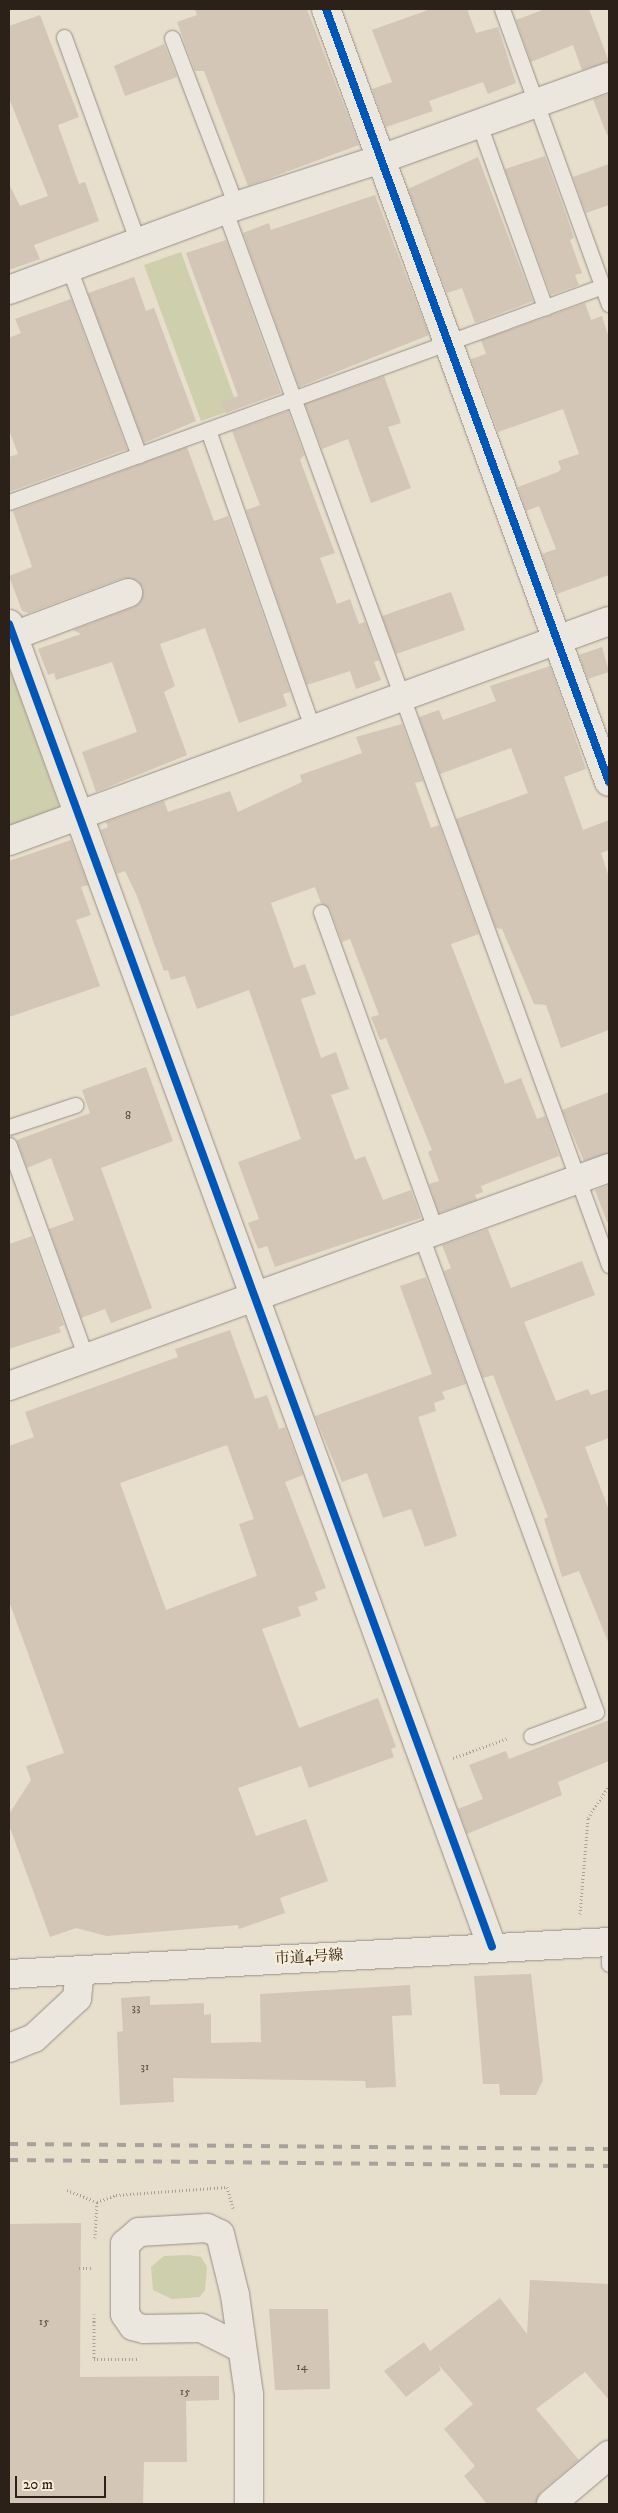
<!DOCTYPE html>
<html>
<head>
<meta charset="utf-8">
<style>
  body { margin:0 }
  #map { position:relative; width:618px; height:2513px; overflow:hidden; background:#e7decc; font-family:"IM FELL DW Pica","Noto Serif JP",serif }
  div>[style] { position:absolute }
  .green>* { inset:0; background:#cecfad }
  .building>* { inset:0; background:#d3c6b7 }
  .path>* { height:3px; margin-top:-1.5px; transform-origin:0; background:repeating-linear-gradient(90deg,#a7a39c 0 1px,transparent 0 3.5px) }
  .roads { filter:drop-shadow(0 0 1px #979085) drop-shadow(0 0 1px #979085) }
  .lane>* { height:15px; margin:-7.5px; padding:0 7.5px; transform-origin:7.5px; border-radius:7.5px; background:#ebe6de }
  .street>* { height:28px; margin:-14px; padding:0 14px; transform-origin:14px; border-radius:14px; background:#ebe6de }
  .secondary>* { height:28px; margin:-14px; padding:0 14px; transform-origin:14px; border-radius:14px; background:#ebe6de }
  .rail>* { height:4px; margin-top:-2px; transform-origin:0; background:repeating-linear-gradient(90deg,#a7a39c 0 9px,transparent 0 18px) }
  .cycleway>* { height:8px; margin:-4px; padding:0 4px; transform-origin:4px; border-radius:4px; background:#0057b8 }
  span { translate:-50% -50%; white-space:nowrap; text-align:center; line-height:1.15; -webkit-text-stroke:4.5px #f7ecd6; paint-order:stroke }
  .number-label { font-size:12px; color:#564b41 }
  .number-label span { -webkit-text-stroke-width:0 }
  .street-label { font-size:15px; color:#2b2119 }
  .frame { position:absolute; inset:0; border:10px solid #2b2119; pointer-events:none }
  .scale { position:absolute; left:15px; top:2476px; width:91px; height:22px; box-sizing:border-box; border:2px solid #2b2119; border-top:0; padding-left:6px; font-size:15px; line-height:18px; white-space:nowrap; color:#2b2119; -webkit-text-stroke:4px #f7ecd6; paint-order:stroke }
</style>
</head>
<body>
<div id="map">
  <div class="green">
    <i style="clip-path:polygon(181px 252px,238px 408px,201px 421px,144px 265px)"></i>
    <i style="clip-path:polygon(9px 666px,60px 808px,9px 827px)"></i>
    <i style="clip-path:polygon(189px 2255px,201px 2257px,207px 2267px,205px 2290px,200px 2297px,172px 2299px,153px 2290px,151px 2267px,164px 2256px)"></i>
  </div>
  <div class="building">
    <i style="clip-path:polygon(195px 9px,307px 9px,359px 145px,248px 186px,204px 71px,195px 71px,177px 22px,197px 15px)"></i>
    <i style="clip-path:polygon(431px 9px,467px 9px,476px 33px,498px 27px,516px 83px,488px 94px,483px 82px,429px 101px,433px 111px,386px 127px,372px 89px,392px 82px,372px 30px)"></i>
    <i style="clip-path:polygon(545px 9px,589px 9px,609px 62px,582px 70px,573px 45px,531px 62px,516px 20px)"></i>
    <i style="clip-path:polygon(40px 15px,79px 117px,58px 125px,79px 184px,85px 182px,99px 221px,34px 245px,40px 259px,9px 270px,9px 184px,20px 206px,48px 196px,9px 98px,9px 26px)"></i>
    <i style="clip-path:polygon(164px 44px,177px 77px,125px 96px,114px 66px)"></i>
    <i style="clip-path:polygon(609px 94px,609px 135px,607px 135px,593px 99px)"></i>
    <i style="clip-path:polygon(545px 156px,568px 220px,574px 238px,570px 240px,582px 273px,575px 275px,579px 285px,551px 295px,505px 169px)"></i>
    <i style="clip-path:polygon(478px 157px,533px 301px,475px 323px,462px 288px,447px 293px,408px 189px)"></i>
    <i style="clip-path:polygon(609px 164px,609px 205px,586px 213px,573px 177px)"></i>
    <i style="clip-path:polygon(375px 195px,429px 335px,299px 387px,243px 233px,269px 223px,271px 230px)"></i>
    <i style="clip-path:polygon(226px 240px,281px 393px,226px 413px,222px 402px,238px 396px,186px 253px)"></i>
    <i style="clip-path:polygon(134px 277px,146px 311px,154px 308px,196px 421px,144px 443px,88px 293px)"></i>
    <i style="clip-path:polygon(71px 299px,127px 449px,9px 492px,9px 457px,18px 454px,9px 430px,9px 338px,21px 333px,15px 319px)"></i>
    <i style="clip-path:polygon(585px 303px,591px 320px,602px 316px,609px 338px,609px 575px,557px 594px,542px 554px,556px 549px,539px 506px,526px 511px,518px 487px,558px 472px,561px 469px,558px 461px,579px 454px,563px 409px,498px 432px,471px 359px,486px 354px,481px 340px)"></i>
    <i style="clip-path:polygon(384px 376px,401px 423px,388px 427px,411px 488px,371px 503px,348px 439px,322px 449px,305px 404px)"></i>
    <i style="clip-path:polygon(288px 411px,304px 455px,300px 460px,335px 553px,320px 558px,337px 604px,350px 599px,359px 624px,365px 622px,379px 660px,374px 662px,381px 680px,356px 689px,350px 671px,307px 685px,246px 510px,260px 505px,232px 431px)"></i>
    <i style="clip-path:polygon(187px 447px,214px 521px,228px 516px,290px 692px,283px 694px,287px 706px,239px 723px,205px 628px,160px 644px,175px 686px,164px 692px,187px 755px,96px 792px,82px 752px,137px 732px,112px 662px,56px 680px,54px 673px,48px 675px,38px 649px,81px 634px,73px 630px,134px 607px,140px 603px,143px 588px,138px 581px,123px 578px,29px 613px,22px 611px,9px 576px,32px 567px,13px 511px)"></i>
    <i style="clip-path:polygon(451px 592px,465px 630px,396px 654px,382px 616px)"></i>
    <i style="clip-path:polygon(602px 647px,609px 672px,588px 679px,579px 655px)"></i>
    <i style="clip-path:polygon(550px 666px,586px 769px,564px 777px,583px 830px,609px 820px,609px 850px,601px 853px,609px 877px,609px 1030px,561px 1048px,546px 1005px,534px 1004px,502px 929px,496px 928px,456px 819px,528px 793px,511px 748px,440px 774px,419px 717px,439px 710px,443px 720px,496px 701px,490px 686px)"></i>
    <i style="clip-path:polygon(402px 724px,423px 781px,415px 783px,431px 828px,439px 825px,479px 934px,451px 944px,505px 1084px,521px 1078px,537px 1119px,545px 1116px,559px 1156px,481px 1186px,483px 1192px,475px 1195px,477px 1200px,439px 1213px,429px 1184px,439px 1181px,428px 1152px,432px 1150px,386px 1038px,380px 1040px,371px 1017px,379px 1015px,350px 939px,342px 942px,330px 909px,321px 903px,315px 887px,271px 903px,294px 968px,305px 964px,316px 994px,301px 999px,321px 1058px,336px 1052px,349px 1089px,331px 1095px,355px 1160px,365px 1156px,383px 1200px,411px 1190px,421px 1218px,275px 1267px,267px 1246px,258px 1249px,248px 1223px,259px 1219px,238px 1162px,301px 1139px,249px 990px,197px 1009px,185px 976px,171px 980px,168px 970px,164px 971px,137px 896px,125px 871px,117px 874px,101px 830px,108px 827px,106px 822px,164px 801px,168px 812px,230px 791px,238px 812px,302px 782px,300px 775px,362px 753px,356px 737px)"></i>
    <i style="clip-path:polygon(71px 840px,88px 885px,81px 887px,91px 915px,76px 920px,100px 986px,9px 1017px,9px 861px)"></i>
    <i style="clip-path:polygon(146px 1067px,173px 1141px,101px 1168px,152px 1308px,111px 1323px,105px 1309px,81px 1318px,49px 1229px,74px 1220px,51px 1158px,27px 1168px,17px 1140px,90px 1113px,82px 1090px)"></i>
    <i style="clip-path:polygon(609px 1092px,609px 1153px,584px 1161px,562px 1110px)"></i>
    <i style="clip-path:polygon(609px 1185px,609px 1222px,607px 1222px,595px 1190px)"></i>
    <i style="clip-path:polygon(488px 1229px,511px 1288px,582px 1261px,595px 1295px,524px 1322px,556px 1401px,588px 1389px,591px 1395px,609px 1389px,609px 1438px,585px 1447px,609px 1510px,609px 1644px,579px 1571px,562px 1577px,544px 1519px,548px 1517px,493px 1375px,483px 1378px,444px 1271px,451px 1268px,442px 1245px)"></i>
    <i style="clip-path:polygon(32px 1236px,64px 1325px,59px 1327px,61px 1332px,9px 1349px,9px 1244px)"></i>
    <i style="clip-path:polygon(426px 1277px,466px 1384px,442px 1392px,445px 1399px,434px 1403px,436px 1411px,418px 1417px,457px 1536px,425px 1547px,411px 1509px,383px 1518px,367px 1473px,342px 1482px,315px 1416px,432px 1374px,400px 1286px)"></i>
    <i style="clip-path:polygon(evenodd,230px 1330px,255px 1399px,267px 1395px,279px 1429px,285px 1427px,303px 1475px,285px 1482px,326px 1588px,315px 1592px,318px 1600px,298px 1607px,301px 1616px,262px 1629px,299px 1728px,378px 1698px,396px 1747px,391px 1749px,394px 1757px,309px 1788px,301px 1766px,238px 1788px,256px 1836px,306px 1819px,328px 1881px,280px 1898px,285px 1913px,239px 1929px,238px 1925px,107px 1936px,76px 1928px,50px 1937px,9px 1825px,9px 1814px,31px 1780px,26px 1766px,64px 1753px,9px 1601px,9px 1446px,34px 1437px,25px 1412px,178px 1357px,175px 1349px,230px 1330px,227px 1445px,254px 1519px,239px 1524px,257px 1576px,166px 1610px,120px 1483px,227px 1445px)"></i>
    <i style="clip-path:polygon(609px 1720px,609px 1761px,558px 1782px,562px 1795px,467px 1834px,458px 1809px,483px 1799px,469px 1765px,506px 1751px,509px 1759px)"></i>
    <i style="clip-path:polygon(531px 1974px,543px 2080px,536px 2095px,500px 2095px,499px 2084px,483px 2084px,474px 1976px)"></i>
    <i style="clip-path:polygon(410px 1985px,412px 2015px,392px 2016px,396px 2087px,366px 2088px,365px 2081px,173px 2078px,174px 2102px,120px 2105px,117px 2032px,123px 2031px,121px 1998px,150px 1996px,150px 2005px,204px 2003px,204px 2015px,211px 2014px,211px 2043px,261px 2042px,260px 1994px)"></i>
    <i style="clip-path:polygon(81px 2223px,80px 2377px,219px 2376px,219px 2400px,186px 2401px,187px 2462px,144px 2462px,143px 2504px,9px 2504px,9px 2224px)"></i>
    <i style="clip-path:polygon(530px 2280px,609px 2284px,609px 2400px,585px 2372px,536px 2409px,579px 2460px,541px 2492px,536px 2504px,487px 2504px,464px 2476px,475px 2466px,444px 2429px,473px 2404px,438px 2364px,441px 2370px,406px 2397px,384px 2371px,424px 2342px,430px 2351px,500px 2298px,527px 2334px)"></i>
    <i style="clip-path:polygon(269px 2309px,328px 2309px,330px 2389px,275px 2390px)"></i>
  </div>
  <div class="path">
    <i style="left:453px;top:1758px;width:59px;rotate:-20deg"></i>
    <i style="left:580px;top:1914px;width:96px;rotate:-85.2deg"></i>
    <i style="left:588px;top:1818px;width:38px;rotate:-57deg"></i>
    <i style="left:67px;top:2190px;width:32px;rotate:22deg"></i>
    <i style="left:95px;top:2238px;width:36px;rotate:-87deg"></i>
    <i style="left:97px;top:2202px;width:20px;rotate:-20deg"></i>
    <i style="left:116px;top:2195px;width:111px;rotate:-4.1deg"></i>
    <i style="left:227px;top:2187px;width:22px;rotate:74deg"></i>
    <i style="left:79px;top:2268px;width:14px"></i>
    <i style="left:94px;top:2314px;width:45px;rotate:90deg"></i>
    <i style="left:94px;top:2359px;width:44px"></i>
  </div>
  <div class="roads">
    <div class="lane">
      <i style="left:502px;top:9px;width:314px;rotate:70.1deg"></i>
      <i style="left:64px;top:37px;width:219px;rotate:70.2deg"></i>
      <i style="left:172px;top:38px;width:180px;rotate:69.1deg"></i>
      <i style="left:479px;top:124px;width:195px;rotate:70.2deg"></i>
      <i style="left:225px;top:211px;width:1122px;rotate:69.98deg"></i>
      <i style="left:69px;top:268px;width:200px;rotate:69.5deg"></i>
      <i style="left:208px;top:430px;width:318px;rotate:70.7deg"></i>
      <i style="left:9px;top:502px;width:632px;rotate:-19.98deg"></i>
      <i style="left:321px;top:912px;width:339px;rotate:70.2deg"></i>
      <i style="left:9px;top:1127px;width:70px;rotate:-18.4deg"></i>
      <i style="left:9px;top:1145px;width:226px;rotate:70.1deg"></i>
      <i style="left:421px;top:1236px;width:507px;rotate:69.81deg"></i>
      <i style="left:596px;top:1712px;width:69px;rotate:159.7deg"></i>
      <i style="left:609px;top:1958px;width:6px;rotate:90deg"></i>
    </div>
    <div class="street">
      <i style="left:326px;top:9px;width:823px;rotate:69.89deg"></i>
      <i style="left:9px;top:290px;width:242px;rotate:-20.3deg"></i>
      <i style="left:236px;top:206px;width:152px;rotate:-18deg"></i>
      <i style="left:381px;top:159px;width:242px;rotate:-19.8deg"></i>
      <i style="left:9px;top:624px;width:1408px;rotate:69.94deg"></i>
      <i style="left:13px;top:636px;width:123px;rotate:-20.5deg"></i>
      <i style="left:9px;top:841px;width:639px;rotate:-20.14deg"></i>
      <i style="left:9px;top:1386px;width:638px;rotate:-19.97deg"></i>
      <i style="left:9px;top:2048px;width:27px;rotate:-22deg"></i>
      <i style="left:34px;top:2038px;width:59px;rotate:-42.9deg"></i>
      <i style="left:77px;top:1998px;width:28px;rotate:-84deg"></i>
      <i style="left:241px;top:2348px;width:45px;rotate:-153.4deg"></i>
      <i style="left:201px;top:2328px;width:57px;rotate:179deg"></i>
      <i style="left:144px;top:2329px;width:11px;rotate:-165deg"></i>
      <i style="left:133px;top:2326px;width:14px;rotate:-124deg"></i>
      <i style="left:125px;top:2314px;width:70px;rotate:-90deg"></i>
      <i style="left:125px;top:2244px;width:18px;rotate:-41deg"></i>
      <i style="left:139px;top:2232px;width:68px;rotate:-3.4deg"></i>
      <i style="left:207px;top:2228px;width:14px;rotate:25deg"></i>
      <i style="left:220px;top:2234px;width:63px;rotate:76.2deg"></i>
      <i style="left:235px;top:2295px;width:101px;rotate:82deg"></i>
      <i style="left:249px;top:2395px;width:109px;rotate:90deg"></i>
    </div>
    <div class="secondary">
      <i style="left:9px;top:1974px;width:601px;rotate:-3.05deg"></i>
      <i style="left:551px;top:2504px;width:76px;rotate:-40.2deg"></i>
    </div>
  </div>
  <div class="rail">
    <i style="left:9px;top:2144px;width:600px;rotate:0.48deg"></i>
    <i style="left:9px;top:2160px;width:600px;rotate:0.57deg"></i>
  </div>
  <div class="cycleway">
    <i style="left:326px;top:9px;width:823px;rotate:69.89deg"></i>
    <i style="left:9px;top:624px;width:1408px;rotate:69.94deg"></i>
  </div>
  <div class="number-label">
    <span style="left:128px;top:1116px">8</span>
    <span style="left:136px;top:2008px">33</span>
    <span style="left:145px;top:2067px">31</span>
    <span style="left:44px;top:2322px">15</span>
    <span style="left:302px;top:2367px">14</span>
    <span style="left:185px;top:2392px">15</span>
  </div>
  <div class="street-label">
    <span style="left:309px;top:1957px;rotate:-3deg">市道4号線</span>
  </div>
  <div class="frame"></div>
  <div class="scale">20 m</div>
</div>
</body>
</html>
